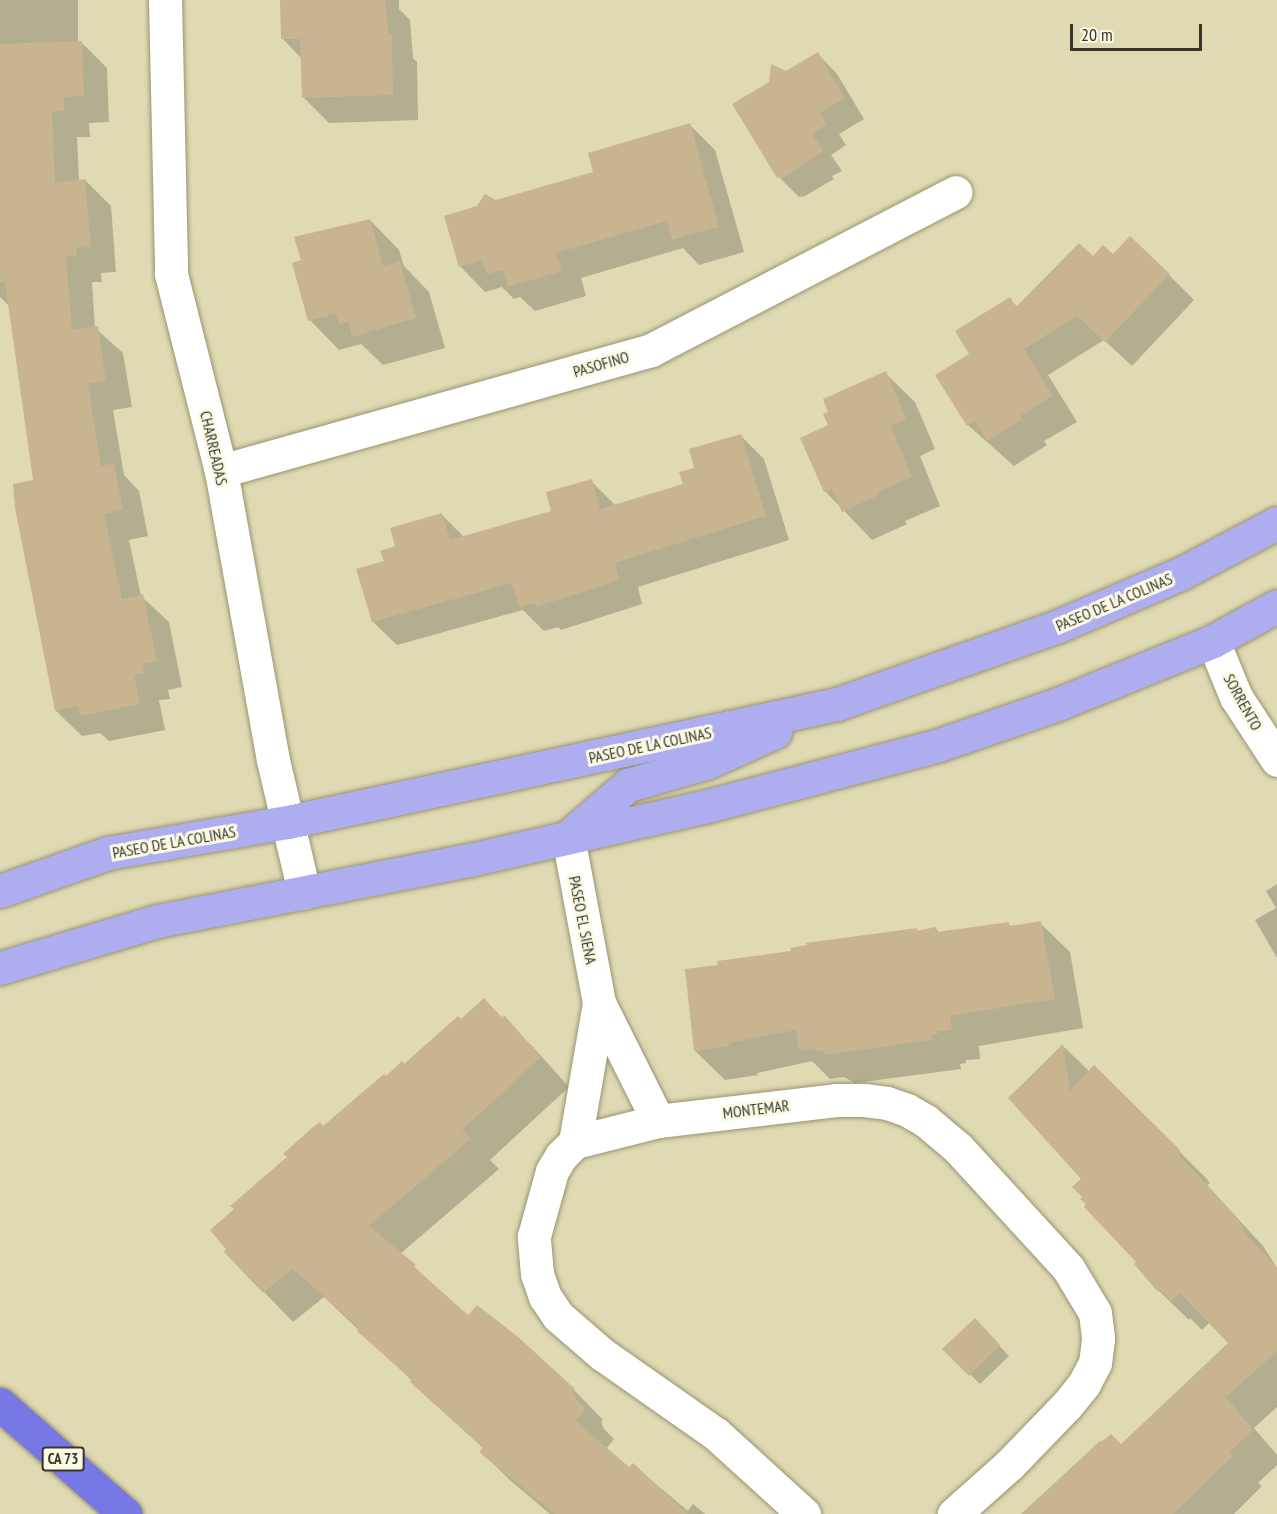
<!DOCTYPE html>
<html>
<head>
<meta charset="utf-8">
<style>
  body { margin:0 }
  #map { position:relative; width:1277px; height:1514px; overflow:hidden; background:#dfdab3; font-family:"PT Sans Narrow",sans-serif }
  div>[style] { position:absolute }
  .shadow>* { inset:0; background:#0003 }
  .building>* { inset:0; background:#c8b491 }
  .roads { filter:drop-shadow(0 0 2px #99946f) drop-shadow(0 0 2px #99946f) }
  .minor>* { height:33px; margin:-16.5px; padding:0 16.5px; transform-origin:16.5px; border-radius:16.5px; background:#fff }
  .major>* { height:33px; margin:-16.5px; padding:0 16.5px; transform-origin:16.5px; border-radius:16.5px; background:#aeadf0 }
  .highway>* { height:33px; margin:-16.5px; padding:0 16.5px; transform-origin:16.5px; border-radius:16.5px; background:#7877e6 }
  span { translate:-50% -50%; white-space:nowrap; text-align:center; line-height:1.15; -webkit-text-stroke:6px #fcfae6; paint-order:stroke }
  .shield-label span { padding:2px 4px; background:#fcfae6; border:2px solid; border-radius:4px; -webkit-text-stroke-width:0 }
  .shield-label { font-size:15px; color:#373526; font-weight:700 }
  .street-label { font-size:16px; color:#373526 }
  .scale { position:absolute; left:1070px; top:24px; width:132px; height:27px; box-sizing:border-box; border:3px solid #373526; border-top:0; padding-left:8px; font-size:18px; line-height:21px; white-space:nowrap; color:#373526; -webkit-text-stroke:4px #fcfae6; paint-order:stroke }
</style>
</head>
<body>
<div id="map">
  <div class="shadow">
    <i style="clip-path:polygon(0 0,78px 0,78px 43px,81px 42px,107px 68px,109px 122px,89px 123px,90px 137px,77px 137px,79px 181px,85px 180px,111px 206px,116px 272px,101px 273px,102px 282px,92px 282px,95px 328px,123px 353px,132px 407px,113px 410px,124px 475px,139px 491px,148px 536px,129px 540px,141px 596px,169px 622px,182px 687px,168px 690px,170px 699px,159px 700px,165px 730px,109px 741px,100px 733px,82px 736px,56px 711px,34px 481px,10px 307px,0 297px)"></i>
    <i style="clip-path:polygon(281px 0,399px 0,399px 9px,410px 20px,413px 58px,417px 62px,418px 120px,329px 123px,303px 97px,302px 59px,282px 38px)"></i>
    <i style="clip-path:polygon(817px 53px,837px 74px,864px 119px,839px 134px,846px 145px,831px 155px,842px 171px,832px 176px,834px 179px,805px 196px,799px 197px,779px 177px,786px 72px)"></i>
    <i style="clip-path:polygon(690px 125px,715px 150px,744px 252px,699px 265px,683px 248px,581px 278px,586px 296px,535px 311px,520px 297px,514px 299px,502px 287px,485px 292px,460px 266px,496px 202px,595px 173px)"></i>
    <i style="clip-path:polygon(370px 220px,399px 250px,404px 266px,429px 292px,445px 348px,383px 365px,361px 344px,339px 350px,310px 320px,302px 261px)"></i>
    <i style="clip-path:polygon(1113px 256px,1169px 275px,1194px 300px,1132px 366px,1104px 340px,1048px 375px,1077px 422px,1044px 441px,1047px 445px,1014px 466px,968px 425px,971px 354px,1010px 299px,1018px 308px,1093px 258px)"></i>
    <i style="clip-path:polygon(885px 373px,915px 402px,935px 449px,920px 456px,940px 506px,905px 521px,907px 524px,872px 540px,825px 491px,830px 426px)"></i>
    <i style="clip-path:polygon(740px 435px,764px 459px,789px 540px,638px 587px,642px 604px,561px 630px,558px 627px,544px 631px,523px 610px,397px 645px,373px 622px,385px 562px,397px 547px,442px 515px,464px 537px,552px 512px,591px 481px,615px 505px,685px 485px,696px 469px)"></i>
    <i style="clip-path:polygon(1277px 884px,1277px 958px,1255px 920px,1276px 908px,1266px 891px)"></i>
    <i style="clip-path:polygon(1040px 923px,1070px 952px,1083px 1028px,979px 1046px,980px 1059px,966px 1060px,966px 1063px,960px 1064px,961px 1069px,855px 1083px,844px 1077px,830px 1079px,812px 1061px,757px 1073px,758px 1075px,725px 1080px,695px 1051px,792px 952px,916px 930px,919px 932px,936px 929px,940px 933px,1008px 924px,1012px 927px)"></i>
    <i style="clip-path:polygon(484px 1000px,533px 1047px,569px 1087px,490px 1160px,499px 1169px,400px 1254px,468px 1317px,490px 1315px,574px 1390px,603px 1420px,601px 1422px,604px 1429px,614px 1439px,606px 1449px,629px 1469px,633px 1465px,688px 1511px,693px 1504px,705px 1514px,550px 1514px,511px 1481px,481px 1452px,484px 1449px,324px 1297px,293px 1322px,264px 1292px,324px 1128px,404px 1066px)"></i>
    <i style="clip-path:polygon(1063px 1046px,1090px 1072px,1094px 1067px,1207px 1179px,1210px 1183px,1207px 1185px,1263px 1246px,1277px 1268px,1277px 1407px,1254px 1428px,1277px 1455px,1277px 1465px,1258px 1483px,1262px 1486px,1234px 1514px,1024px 1514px,1094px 1447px,1111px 1435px,1121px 1445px,1231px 1343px,1210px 1322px,1202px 1330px,1190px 1318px,1189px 1320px,1159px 1291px,1136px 1264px,1138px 1262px,1088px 1204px,1083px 1179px,1010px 1098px)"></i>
    <i style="clip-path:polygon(975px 1320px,1009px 1356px,980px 1384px,945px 1349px)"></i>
  </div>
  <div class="building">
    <i style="clip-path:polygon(280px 0,385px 0,389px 34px,392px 34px,393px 95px,302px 98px,300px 39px,281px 39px)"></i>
    <i style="clip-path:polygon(82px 41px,84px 96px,64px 97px,64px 111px,52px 112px,55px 182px,85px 179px,91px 247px,76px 248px,77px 256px,66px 257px,72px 330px,98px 326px,106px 381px,88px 384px,101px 466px,114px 463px,123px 510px,104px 514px,122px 599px,143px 594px,157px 661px,143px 664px,144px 673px,134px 675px,140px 704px,81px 716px,78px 706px,55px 711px,15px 508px,13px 484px,33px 480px,5px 282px,0 282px,0 44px)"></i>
    <i style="clip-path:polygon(818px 52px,845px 98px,820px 113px,827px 124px,812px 134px,823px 151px,785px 177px,777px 178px,732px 104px,769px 82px,771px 64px,786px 71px)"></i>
    <i style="clip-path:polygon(690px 123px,719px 227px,672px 240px,667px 221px,556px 253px,562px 271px,508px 287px,503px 270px,487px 274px,482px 260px,459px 267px,444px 216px,477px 206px,485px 194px,496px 200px,593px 172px,588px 153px)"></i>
    <i style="clip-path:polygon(370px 219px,383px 266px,400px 261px,416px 318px,352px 337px,348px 322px,339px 324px,336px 314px,308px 321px,292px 263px,301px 260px,294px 237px)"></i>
    <i style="clip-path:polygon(1130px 236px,1170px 274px,1105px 342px,1077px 316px,1024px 349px,1053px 396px,1020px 416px,1023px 419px,987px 441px,975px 421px,967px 426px,935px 375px,969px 354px,955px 331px,1010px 297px,1016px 307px,1079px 243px,1093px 256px,1103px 245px,1113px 254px)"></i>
    <i style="clip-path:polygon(886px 371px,906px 419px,891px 426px,912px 477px,877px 492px,879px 495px,842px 512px,832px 489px,824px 492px,800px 438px,828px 425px,823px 414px,828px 412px,823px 399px)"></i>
    <i style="clip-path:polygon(741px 434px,766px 516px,615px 563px,619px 580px,536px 607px,535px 603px,519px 608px,512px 583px,372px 622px,356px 569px,384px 561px,380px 551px,395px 546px,390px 528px,442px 513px,450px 540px,551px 511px,546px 492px,592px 479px,600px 509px,683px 484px,679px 472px,694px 468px,689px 449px)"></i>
    <i style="clip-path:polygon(1041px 921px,1055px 999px,950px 1016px,952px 1030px,937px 1031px,938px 1034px,932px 1035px,932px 1040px,825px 1055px,823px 1051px,816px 1051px,816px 1048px,799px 1051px,796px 1030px,729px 1043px,729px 1046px,694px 1051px,685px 969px,718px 965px,717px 961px,791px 951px,790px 948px,807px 945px,806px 943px,917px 928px,917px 931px,936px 927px,937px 932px,1009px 922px,1009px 926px)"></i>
    <i style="clip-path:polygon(484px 998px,502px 1018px,504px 1015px,541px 1057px,462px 1130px,471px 1139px,369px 1226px,416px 1265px,414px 1267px,468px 1315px,477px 1305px,517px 1336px,575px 1389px,572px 1392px,577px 1397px,575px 1399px,586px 1408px,576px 1421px,629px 1467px,633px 1463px,688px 1514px,555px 1514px,479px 1452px,483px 1448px,410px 1382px,412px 1380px,357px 1331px,359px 1328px,293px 1269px,263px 1293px,224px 1252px,226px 1249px,210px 1230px,234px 1209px,230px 1206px,287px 1157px,283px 1154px,313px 1127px,320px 1122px,323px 1126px,384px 1074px,386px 1076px,402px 1061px,404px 1064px,458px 1016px,461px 1019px)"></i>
    <i style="clip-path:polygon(1063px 1044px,1070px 1091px,1094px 1065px,1178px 1148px,1181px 1152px,1179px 1155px,1234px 1215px,1244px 1228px,1242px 1230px,1277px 1268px,1277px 1351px,1226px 1397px,1253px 1430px,1230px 1452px,1233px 1456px,1173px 1514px,1021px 1514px,1100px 1441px,1101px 1443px,1111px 1434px,1121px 1444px,1228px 1343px,1180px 1293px,1171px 1301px,1160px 1290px,1158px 1292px,1134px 1264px,1136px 1262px,1084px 1207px,1086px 1204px,1080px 1199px,1082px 1197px,1072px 1187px,1081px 1179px,1008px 1098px)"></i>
    <i style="clip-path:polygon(975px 1318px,1000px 1345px,969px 1376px,942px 1349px)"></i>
  </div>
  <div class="roads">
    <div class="minor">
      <i style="left:165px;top:0;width:274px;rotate:88.7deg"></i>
      <i style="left:171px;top:274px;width:203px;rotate:75.8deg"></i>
      <i style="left:221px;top:471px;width:294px;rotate:79.8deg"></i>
      <i style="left:273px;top:760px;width:136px;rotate:76.8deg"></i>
      <i style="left:221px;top:471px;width:447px;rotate:-15.7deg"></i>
      <i style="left:651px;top:350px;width:343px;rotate:-27.4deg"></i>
      <i style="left:1213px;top:641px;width:61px;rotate:67.7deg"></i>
      <i style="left:1236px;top:697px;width:75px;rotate:56.9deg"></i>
      <i style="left:568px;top:837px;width:169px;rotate:79.4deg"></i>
      <i style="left:599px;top:1003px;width:132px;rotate:63.4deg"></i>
      <i style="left:575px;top:1142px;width:141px;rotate:-80.2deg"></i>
      <i style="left:804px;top:1514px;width:119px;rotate:-137.7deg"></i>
      <i style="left:716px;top:1434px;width:138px;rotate:-145deg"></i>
      <i style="left:603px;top:1355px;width:60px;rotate:-139.1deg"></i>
      <i style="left:558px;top:1316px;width:23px;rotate:-124deg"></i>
      <i style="left:545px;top:1297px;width:24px;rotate:-109deg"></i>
      <i style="left:537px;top:1274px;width:38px;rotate:-95deg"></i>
      <i style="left:534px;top:1236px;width:67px;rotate:-74.5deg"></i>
      <i style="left:552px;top:1171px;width:17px;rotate:-59deg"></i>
      <i style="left:561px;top:1156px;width:20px;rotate:-45deg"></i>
      <i style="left:575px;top:1142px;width:86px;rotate:-14.2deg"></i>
      <i style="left:658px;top:1121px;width:179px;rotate:-6.7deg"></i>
      <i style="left:836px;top:1100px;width:28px"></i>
      <i style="left:864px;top:1100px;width:23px;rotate:7deg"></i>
      <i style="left:887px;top:1103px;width:21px;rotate:19deg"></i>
      <i style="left:907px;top:1110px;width:22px;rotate:30deg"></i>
      <i style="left:926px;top:1121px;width:42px;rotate:40.2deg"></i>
      <i style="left:958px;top:1148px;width:163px;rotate:47.5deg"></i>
      <i style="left:1068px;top:1268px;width:52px;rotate:59deg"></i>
      <i style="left:1095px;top:1313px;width:26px;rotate:83deg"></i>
      <i style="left:1098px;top:1339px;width:24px;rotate:97deg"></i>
      <i style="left:1095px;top:1363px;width:24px;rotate:118deg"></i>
      <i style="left:1084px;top:1384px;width:28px;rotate:129deg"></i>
      <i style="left:1066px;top:1406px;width:82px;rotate:134deg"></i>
      <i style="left:1009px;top:1465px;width:74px;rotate:138.3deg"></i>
    </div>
    <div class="major">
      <i style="left:570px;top:835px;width:77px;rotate:-40.8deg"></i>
      <i style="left:628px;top:785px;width:81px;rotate:-15.8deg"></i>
      <i style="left:706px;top:763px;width:76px;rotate:-24.2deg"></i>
      <i style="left:0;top:891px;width:114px;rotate:-19.4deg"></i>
      <i style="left:108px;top:853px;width:183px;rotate:-9.8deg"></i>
      <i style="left:288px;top:822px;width:562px;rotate:-12.13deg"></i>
      <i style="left:837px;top:704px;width:232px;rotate:-19.4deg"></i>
      <i style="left:1056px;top:627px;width:137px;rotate:-23.2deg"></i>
      <i style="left:1182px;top:573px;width:107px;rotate:-27.8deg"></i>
      <i style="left:0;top:968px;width:165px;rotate:-16.6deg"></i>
      <i style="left:158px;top:921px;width:313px;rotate:-11.1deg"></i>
      <i style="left:465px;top:861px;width:248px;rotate:-12.8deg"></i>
      <i style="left:707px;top:806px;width:240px;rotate:-14.7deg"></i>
      <i style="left:939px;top:745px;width:126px;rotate:-19deg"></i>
      <i style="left:1058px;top:704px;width:167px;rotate:-22.1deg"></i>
      <i style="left:1213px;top:641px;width:73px;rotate:-28.7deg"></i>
    </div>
    <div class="highway">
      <i style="left:0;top:1404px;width:167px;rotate:41.3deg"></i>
    </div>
  </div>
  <div class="shield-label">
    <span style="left:63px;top:1459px">CA 73</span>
  </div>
  <div class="street-label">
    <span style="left:601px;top:364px;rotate:-16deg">PASOFINO</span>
    <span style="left:214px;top:448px;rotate:77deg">CHARREADAS</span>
    <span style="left:1114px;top:602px;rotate:-23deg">PASEO DE LA COLINAS</span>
    <span style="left:1243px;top:702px;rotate:61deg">SORRENTO</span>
    <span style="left:650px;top:745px;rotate:-12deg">PASEO DE LA COLINAS</span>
    <span style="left:174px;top:842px;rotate:-10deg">PASEO DE LA COLINAS</span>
    <span style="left:583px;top:920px;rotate:79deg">PASEO EL SIENA</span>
    <span style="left:756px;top:1109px;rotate:-7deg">MONTEMAR</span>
  </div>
  <div class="scale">20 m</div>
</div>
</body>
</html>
